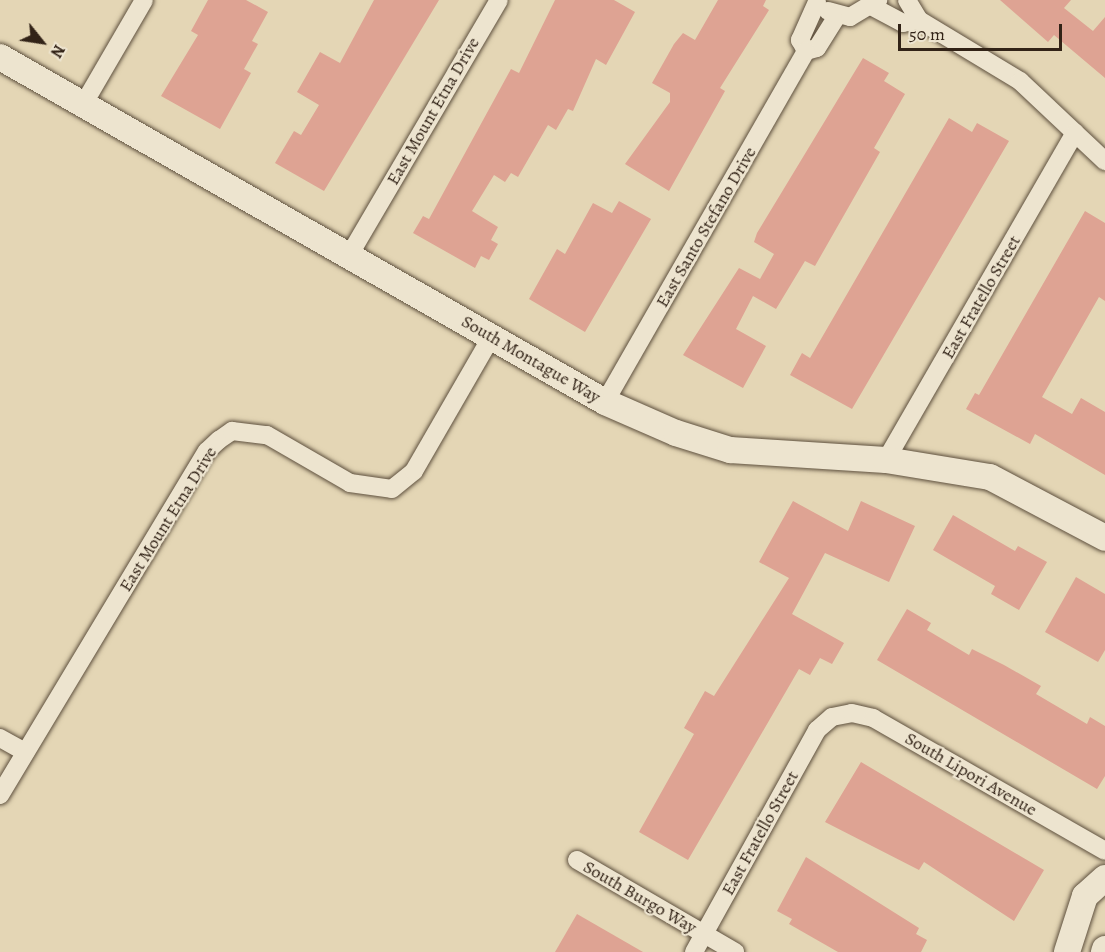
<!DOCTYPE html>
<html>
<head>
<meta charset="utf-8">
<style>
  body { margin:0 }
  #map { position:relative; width:1105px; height:952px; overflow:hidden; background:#e4d6b5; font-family:Alegreya,serif }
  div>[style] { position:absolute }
  .building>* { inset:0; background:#dea393 }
  .roads { filter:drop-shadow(0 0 2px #5e503e) drop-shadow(0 0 2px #5e503e) }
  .street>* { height:18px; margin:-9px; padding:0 9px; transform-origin:9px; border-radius:9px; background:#ede4cf }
  .secondary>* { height:26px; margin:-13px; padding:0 13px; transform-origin:13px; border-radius:13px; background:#ede4cf }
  span { translate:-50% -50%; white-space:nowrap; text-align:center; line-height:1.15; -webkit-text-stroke:4.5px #ede4cf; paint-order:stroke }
  .street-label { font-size:18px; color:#322317 }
  .north { position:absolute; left:12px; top:12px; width:60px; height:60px; -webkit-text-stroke:4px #ede4cf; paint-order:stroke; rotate:120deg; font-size:16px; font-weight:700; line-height:24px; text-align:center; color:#322317 }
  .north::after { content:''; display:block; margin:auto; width:21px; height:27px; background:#322317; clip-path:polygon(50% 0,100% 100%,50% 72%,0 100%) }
  .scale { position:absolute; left:898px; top:24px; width:164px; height:27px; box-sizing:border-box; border:3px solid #322317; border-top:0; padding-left:8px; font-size:18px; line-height:21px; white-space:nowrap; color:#322317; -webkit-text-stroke:4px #ede4cf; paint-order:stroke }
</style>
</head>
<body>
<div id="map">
  <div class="building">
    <i style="clip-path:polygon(208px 0,246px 0,268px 12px,252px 41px,258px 44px,244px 69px,251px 73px,220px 129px,161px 96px,198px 35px,191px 31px)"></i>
    <i style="clip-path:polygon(374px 0,439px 0,324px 191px,275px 163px,294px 131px,301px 135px,319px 105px,297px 92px,320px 52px,340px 63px)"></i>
    <i style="clip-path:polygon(555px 0,614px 0,635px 12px,606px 65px,596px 59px,573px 111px,568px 109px,556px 130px,548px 125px,518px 177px,511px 173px,505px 182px,494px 175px,472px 211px,498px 227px,491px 240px,498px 244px,489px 260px,481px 256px,475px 268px,413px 233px,423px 216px,429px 219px,511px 69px,519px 73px)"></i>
    <i style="clip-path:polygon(718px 0,766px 0,763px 6px,769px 10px,720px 88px,725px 91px,669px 191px,625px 164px,670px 102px,670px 93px,652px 83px,674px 44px,683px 33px,695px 40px)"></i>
    <i style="clip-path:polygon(1000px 0,1071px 0,1064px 8px,1093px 31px,1105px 17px,1105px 78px,1054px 35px,1048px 42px)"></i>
    <i style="clip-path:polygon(863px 58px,889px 73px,884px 81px,905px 94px,874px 148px,880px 152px,815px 266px,805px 261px,776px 309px,753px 296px,736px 329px,766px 346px,743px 388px,683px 355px,739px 268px,760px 279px,774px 254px,754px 242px,757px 233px)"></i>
    <i style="clip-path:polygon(949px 118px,972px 132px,977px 123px,1009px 141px,852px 409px,790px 375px,802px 353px,810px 358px)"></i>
    <i style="clip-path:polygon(619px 201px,651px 219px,585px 332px,529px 299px,557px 249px,565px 254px,593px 203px,612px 213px)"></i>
    <i style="clip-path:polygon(1085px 211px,1105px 223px,1105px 301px,1099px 297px,1042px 397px,1072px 414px,1081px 398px,1105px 412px,1105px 475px,1035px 434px,1030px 444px,966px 409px,975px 393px,979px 395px)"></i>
    <i style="clip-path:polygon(793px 501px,848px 531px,861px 501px,915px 526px,889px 582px,825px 553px,792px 614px,844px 643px,832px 664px,820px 658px,810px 675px,799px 669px,688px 860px,639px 832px,694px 734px,684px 728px,705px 691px,714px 696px,789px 578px,759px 562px)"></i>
    <i style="clip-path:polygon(953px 515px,1015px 551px,1018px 546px,1047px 562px,1019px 610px,991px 594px,995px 586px,933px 550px)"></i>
    <i style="clip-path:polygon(1076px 577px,1105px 594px,1105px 650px,1098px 662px,1045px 632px)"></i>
    <i style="clip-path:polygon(907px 609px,931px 623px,927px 630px,969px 655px,972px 649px,1004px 665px,1041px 686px,1036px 694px,1087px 724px,1090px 717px,1105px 726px,1105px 776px,1097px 789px,877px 660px)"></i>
    <i style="clip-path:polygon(861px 762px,1044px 870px,1014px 921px,924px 862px,919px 870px,825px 822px)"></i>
    <i style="clip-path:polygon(806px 857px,919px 928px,916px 934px,927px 940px,921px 952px,838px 952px,789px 924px,792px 919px,777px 911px)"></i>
    <i style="clip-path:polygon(577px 914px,643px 952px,555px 952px)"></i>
  </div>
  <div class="roads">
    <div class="street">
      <i style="left:817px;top:2px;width:42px;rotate:114.1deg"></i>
      <i style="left:800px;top:40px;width:13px;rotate:61deg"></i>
      <i style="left:806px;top:51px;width:11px;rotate:-15deg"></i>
      <i style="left:817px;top:48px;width:39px;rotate:-58deg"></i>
      <i style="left:873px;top:7px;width:34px;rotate:28deg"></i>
      <i style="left:903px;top:23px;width:16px;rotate:-11deg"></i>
      <i style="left:919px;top:20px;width:23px;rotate:-121deg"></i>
      <i style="left:828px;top:11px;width:23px;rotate:15deg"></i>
      <i style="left:850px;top:17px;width:33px;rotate:-31deg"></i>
      <i style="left:919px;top:20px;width:118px;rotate:31.1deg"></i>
      <i style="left:1020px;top:81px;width:117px;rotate:43.3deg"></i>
      <i style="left:83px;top:105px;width:121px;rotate:-59.8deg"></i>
      <i style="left:350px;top:254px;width:294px;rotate:-59.6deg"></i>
      <i style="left:605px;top:402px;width:404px;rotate:-60.2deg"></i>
      <i style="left:886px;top:460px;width:378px;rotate:-60deg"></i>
      <i style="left:0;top:738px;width:29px;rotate:29deg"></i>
      <i style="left:0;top:795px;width:401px;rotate:-59deg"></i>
      <i style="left:207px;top:451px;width:16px;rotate:-43deg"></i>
      <i style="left:219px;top:440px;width:16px;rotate:-35deg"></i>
      <i style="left:232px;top:431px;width:35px;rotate:7deg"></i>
      <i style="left:267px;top:435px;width:96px;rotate:30deg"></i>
      <i style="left:350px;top:483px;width:42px;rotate:8.1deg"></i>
      <i style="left:392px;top:489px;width:28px;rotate:-39deg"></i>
      <i style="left:414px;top:471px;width:156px;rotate:-60deg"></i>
      <i style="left:577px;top:860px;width:183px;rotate:30.2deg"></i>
      <i style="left:694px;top:952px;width:254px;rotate:-61deg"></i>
      <i style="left:817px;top:730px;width:20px;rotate:-41deg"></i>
      <i style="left:832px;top:717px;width:20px;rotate:-11deg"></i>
      <i style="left:852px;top:713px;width:22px;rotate:13deg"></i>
      <i style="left:873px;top:718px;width:267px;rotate:29.8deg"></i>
    </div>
    <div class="secondary">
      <i style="left:0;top:57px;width:696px;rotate:29.69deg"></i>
      <i style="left:605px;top:402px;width:77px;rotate:23.6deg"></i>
      <i style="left:676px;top:433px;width:57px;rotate:17.5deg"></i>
      <i style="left:730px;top:450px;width:156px;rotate:3.7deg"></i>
      <i style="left:886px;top:460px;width:105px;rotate:9.3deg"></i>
      <i style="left:990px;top:477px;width:130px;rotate:27.9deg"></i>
      <i style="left:1067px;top:952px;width:59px;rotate:-72.2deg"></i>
      <i style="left:1085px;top:896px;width:27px;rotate:-42deg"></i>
      <i style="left:1104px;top:952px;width:3px;rotate:-72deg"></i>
    </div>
  </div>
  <div class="street-label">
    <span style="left:433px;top:111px;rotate:-60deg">East Mount Etna Drive</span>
    <span style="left:706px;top:227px;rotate:-60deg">East Santo Stefano Drive</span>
    <span style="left:981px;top:297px;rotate:-60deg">East Fratello Street</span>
    <span style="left:531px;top:359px;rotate:30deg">South Montague Way</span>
    <span style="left:168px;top:519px;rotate:-58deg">East Mount Etna Drive</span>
    <span style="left:971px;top:774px;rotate:30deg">South Lipori Avenue</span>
    <span style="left:760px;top:833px;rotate:-61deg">East Fratello Street</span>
    <span style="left:640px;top:897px;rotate:30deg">South Burgo Way</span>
  </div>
  <div class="north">N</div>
  <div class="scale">50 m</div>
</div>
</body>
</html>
